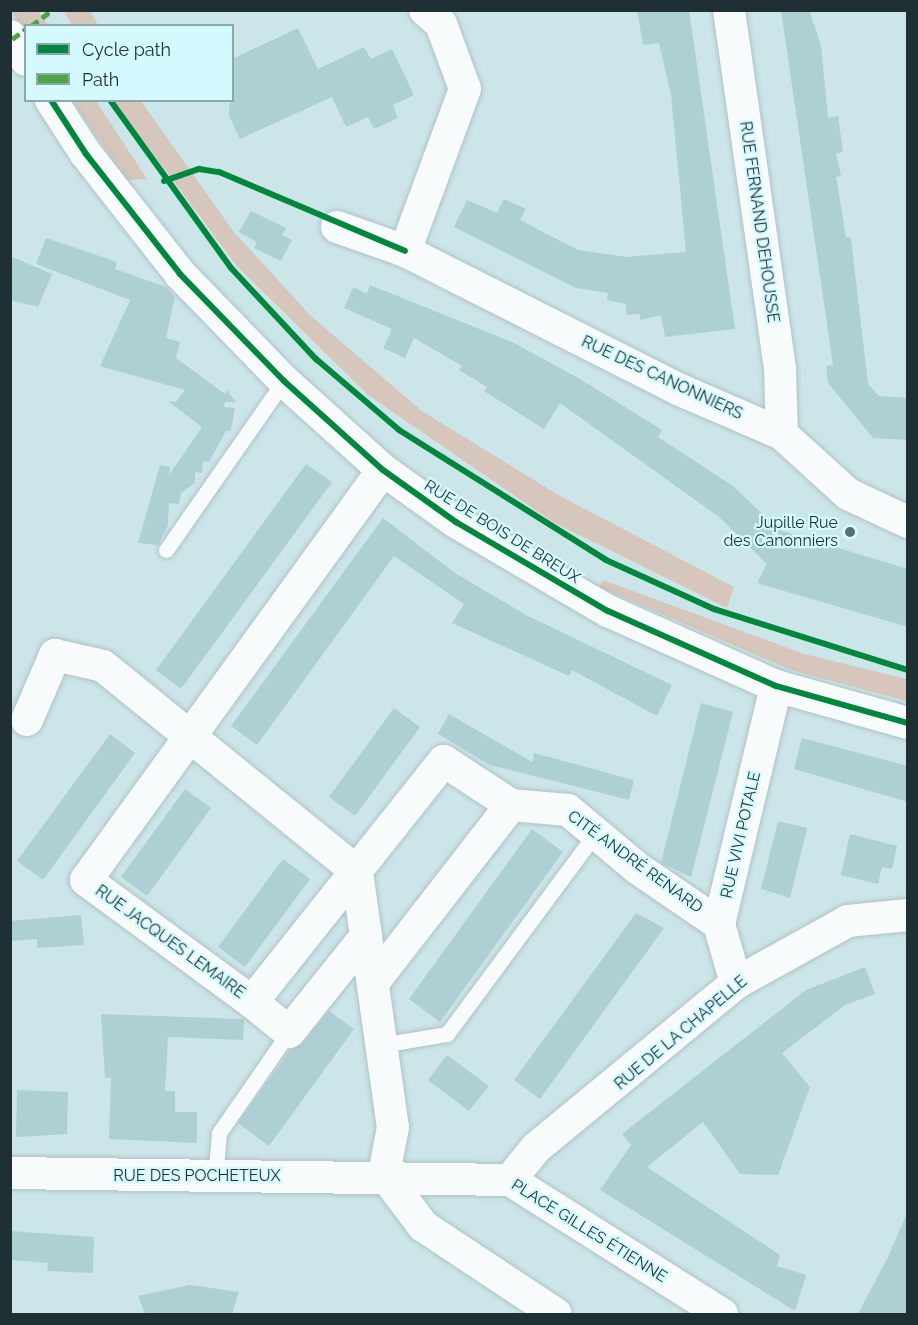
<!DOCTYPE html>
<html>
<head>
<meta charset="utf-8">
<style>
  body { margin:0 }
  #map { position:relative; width:918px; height:1325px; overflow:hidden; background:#cce5e8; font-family:Raleway,sans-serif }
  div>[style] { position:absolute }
  .green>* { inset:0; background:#d6c6bc }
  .building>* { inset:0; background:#aed0d4 }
  .roads { filter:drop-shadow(0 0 2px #afc2c5) drop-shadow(0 0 2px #afc2c5) }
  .lane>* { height:15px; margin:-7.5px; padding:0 7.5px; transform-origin:7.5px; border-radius:7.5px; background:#f7fbfc }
  .street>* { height:32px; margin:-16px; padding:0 16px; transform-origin:16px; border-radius:16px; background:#f7fbfc }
  .quiet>* { height:4.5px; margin-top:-2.25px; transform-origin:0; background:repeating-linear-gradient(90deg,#4fa444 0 9px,transparent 0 13.5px) }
  .cycleway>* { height:6px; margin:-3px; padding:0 3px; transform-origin:3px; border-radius:3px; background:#00873e }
  .dots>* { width:16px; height:16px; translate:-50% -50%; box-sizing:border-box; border:3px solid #d4f9fe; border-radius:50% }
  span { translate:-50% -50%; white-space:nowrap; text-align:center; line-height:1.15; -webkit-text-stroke:4.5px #d4f9fe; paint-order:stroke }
  .street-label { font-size:16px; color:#1e3033 }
  .poi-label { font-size:16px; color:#1e3033 }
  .right { translate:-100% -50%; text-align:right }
  .frame { position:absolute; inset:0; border:12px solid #1e3033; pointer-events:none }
  .legend { position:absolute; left:24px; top:24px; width:210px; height:78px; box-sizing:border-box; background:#d4f9fe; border:2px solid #8ba9ad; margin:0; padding:8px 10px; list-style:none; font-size:18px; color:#1e3033 }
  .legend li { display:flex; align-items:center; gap:12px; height:30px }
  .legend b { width:30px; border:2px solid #8ba9ad }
</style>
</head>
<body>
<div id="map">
  <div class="green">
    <i style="clip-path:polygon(11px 11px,38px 11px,48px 25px,26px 26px,25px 33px)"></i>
    <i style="clip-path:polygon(64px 11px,90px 11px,98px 25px,72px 25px)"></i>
    <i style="clip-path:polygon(72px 101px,96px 101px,147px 179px,127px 180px)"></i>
    <i style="clip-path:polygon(114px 101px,141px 101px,233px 231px,310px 315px,422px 411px,560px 496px,734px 587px,727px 608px,553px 522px,368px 395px,236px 265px)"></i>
    <i style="clip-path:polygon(603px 580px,804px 654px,907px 679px,907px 701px,791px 670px,599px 587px)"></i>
  </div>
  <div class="building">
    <i style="clip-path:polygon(637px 10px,689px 10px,735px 329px,665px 337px,661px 315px,640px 320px,640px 314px,626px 315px,626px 304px,607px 300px,608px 293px,576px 288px,454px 227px,467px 200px,497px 213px,504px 199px,526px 209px,520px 220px,578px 250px,626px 257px,686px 252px,671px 95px,659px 43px,643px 45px)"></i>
    <i style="clip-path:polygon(781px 10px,809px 10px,821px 45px,828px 118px,838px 116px,843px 152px,836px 154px,841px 176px,836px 177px,846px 237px,851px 238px,868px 384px,879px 396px,908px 398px,908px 440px,873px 438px,828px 383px,826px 366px,833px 365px)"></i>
    <i style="clip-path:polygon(298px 28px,318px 69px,364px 47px,371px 59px,392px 49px,414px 95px,393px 105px,398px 118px,374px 129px,368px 117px,346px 127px,332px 97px,240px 139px,229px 116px,232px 59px)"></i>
    <i style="clip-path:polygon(251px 211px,286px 228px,282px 235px,292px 240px,281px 261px,254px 248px,257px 242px,239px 232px)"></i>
    <i style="clip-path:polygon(46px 238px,117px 262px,115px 269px,166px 287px,175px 297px,166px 338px,180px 342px,176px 358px,225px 394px,227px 390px,236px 402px,225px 402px,224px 407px,235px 408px,231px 431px,226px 431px,209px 462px,203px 461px,202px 473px,195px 472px,195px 483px,181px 493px,179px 504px,169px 503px,168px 525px,158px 545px,138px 543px,160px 465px,170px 467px,169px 475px,202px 427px,168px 401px,176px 402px,185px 390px,100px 366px,130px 300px,36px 264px)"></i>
    <i style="clip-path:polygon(10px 256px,52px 274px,38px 307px,10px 300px)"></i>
    <i style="clip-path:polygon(370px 285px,512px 342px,580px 379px,662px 430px,658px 437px,733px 486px,779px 530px,908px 569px,908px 627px,757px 583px,767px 564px,719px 517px,560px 403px,544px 429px,484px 391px,487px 387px,459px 370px,462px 366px,414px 338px,405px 358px,383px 348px,392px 329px,344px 308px,353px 287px,367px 294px)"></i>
    <i style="clip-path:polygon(306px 464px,332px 482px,181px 689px,156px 670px)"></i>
    <i style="clip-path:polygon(383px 518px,455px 573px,526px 615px,672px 685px,657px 716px,572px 670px,569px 676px,452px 623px,464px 604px,394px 556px,257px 745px,231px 726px)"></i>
    <i style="clip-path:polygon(701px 703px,733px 712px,691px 877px,661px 863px)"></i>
    <i style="clip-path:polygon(394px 708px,420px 727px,355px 816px,329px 797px)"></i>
    <i style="clip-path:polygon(449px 714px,532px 762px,534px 753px,634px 780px,629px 800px,490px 765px,438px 734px)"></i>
    <i style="clip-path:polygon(110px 734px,135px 753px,43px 880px,17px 861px)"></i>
    <i style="clip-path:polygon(802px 738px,908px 766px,908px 802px,794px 769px)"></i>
    <i style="clip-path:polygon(185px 789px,211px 808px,147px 896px,121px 877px)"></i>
    <i style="clip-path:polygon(778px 821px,807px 828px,790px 898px,761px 889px)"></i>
    <i style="clip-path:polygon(532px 829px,563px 852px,440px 1022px,409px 999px)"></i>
    <i style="clip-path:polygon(850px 834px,897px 846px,892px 869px,882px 867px,878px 884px,841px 875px)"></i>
    <i style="clip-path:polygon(283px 859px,310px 879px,245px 967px,218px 947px)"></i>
    <i style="clip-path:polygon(636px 913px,664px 928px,540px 1099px,514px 1080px)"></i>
    <i style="clip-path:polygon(81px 915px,84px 945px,37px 948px,37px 939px,10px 941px,10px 921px)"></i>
    <i style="clip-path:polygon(865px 967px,875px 994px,845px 1005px,782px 1053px,810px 1087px,778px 1175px,740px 1174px,703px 1122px,647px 1167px,780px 1255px,777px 1266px,806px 1275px,795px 1311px,600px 1190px,631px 1145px,622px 1134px,806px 990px)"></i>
    <i style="clip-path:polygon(329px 1011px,354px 1029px,269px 1146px,238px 1123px,291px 1049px,303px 1043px)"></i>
    <i style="clip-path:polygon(101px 1014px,244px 1019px,243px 1040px,168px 1037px,165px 1091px,175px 1091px,175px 1112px,197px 1112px,197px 1143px,109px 1139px,111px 1078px,105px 1078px)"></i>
    <i style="clip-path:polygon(447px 1055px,489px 1086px,469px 1111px,428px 1080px)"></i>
    <i style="clip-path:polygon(17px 1090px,68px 1092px,67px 1134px,16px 1137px)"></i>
    <i style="clip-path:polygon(908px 1211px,908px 1314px,858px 1314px,888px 1257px)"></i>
    <i style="clip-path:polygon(10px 1231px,94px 1237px,93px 1273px,47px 1271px,48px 1263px,10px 1260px)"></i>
    <i style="clip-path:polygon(190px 1285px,239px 1292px,232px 1314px,145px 1314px,138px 1296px)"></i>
  </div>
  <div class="roads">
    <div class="lane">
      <i style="left:166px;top:550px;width:206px;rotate:-55.1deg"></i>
      <i style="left:381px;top:1045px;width:67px;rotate:-9.5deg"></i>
      <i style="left:447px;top:1034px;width:250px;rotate:-53.5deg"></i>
      <i style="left:215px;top:1179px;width:46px;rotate:-85deg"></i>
      <i style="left:219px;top:1133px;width:123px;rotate:-55.3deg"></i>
    </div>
    <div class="street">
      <i style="left:425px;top:10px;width:21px;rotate:41deg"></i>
      <i style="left:441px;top:24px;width:69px;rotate:69.7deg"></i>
      <i style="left:465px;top:89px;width:173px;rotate:110.3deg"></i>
      <i style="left:405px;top:251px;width:306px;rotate:26.8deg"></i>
      <i style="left:678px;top:389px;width:113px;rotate:23.4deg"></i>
      <i style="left:782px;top:434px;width:89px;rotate:42.3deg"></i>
      <i style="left:848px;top:494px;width:66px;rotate:25deg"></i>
      <i style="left:729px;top:10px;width:362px;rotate:81.9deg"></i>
      <i style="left:780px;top:368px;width:66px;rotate:88.3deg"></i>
      <i style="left:10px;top:36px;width:29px;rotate:56deg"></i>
      <i style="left:51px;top:100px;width:64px;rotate:57.1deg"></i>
      <i style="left:86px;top:154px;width:152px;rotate:51.9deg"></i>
      <i style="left:180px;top:274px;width:149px;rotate:45.8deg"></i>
      <i style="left:284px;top:381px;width:133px;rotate:42deg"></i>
      <i style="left:383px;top:470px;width:90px;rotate:35.5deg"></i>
      <i style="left:456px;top:522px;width:176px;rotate:30.4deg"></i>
      <i style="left:608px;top:611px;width:184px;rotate:24.1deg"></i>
      <i style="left:776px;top:686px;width:137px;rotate:15.7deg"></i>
      <i style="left:337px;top:227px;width:72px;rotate:19.4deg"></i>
      <i style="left:27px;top:720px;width:71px;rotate:-66.7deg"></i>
      <i style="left:55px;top:655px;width:49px;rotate:12.9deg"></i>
      <i style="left:103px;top:666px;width:327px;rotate:39deg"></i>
      <i style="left:357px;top:872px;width:258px;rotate:82deg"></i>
      <i style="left:393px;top:1127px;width:48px;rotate:100.8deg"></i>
      <i style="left:366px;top:936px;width:123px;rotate:128.7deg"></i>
      <i style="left:289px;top:1032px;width:48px;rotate:-141deg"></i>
      <i style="left:252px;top:1002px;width:308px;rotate:-51.5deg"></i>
      <i style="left:444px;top:761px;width:80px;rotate:33.3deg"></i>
      <i style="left:511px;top:805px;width:57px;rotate:5deg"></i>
      <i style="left:568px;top:810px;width:90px;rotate:40deg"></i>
      <i style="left:637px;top:868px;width:99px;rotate:34.3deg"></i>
      <i style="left:373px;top:983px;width:225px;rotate:-52.2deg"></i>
      <i style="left:736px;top:983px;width:61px;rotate:-106.1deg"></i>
      <i style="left:719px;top:924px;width:245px;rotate:-76.5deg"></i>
      <i style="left:252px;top:1002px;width:206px;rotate:-143.7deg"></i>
      <i style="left:86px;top:880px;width:506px;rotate:-54.08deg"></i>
      <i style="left:10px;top:1173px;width:500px;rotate:0.8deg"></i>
      <i style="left:510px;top:1180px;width:251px;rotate:32.3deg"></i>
      <i style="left:384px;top:1174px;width:65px;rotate:53.1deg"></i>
      <i style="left:423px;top:1226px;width:159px;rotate:33.5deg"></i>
      <i style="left:510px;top:1180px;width:41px;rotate:-50.9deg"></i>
      <i style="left:536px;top:1148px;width:259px;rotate:-39.5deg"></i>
      <i style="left:736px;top:983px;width:128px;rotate:-29deg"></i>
      <i style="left:848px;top:921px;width:60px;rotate:-5.7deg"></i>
    </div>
  </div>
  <div class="quiet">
    <i style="left:31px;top:26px;width:26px;rotate:-37deg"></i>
    <i style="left:12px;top:39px;width:17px;rotate:-36deg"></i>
  </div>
  <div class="cycleway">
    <i style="left:51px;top:100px;width:64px;rotate:57.1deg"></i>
    <i style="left:86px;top:154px;width:152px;rotate:51.9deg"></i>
    <i style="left:180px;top:274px;width:149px;rotate:45.8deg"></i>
    <i style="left:284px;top:381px;width:133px;rotate:42deg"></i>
    <i style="left:383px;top:470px;width:90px;rotate:35.5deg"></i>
    <i style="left:456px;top:522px;width:176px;rotate:30.4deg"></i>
    <i style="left:608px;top:611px;width:184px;rotate:24.1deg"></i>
    <i style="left:776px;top:686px;width:137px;rotate:15.7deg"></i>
    <i style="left:110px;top:100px;width:207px;rotate:54.2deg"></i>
    <i style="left:231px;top:268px;width:125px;rotate:47deg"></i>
    <i style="left:316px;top:359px;width:109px;rotate:40.5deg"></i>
    <i style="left:399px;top:430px;width:244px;rotate:32.1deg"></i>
    <i style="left:606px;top:560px;width:119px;rotate:24.4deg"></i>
    <i style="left:714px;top:609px;width:203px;rotate:17.5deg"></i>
    <i style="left:164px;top:181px;width:37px;rotate:-19deg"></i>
    <i style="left:199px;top:169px;width:20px;rotate:9deg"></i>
    <i style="left:219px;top:172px;width:202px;rotate:23deg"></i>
  </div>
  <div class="dots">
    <i style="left:850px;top:532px;background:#5b6f72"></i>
  </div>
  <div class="street-label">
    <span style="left:759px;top:222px;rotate:82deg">RUE FERNAND DEHOUSSE</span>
    <span style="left:662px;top:378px;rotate:25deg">RUE DES CANONNIERS</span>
    <span style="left:502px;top:532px;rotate:32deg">RUE DE BOIS DE BREUX</span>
    <span style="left:741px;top:835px;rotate:-77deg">RUE VIVI POTALE</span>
    <span style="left:635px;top:862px;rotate:36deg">CITÉ ANDRÉ RENARD</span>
    <span style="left:170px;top:942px;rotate:36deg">RUE JACQUES LEMAIRE</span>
    <span style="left:681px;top:1033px;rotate:-40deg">RUE DE LA CHAPELLE</span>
    <span style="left:197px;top:1176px">RUE DES POCHETEUX</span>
    <span style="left:589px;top:1231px;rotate:32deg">PLACE GILLES ÉTIENNE</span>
  </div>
  <div class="poi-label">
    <span class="right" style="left:838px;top:532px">Jupille Rue<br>des Canonniers</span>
  </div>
  <div class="frame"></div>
  <ul class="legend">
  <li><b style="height:8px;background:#00873e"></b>Cycle path</li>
  <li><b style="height:8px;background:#4fa444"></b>Path</li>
  </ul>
</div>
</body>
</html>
